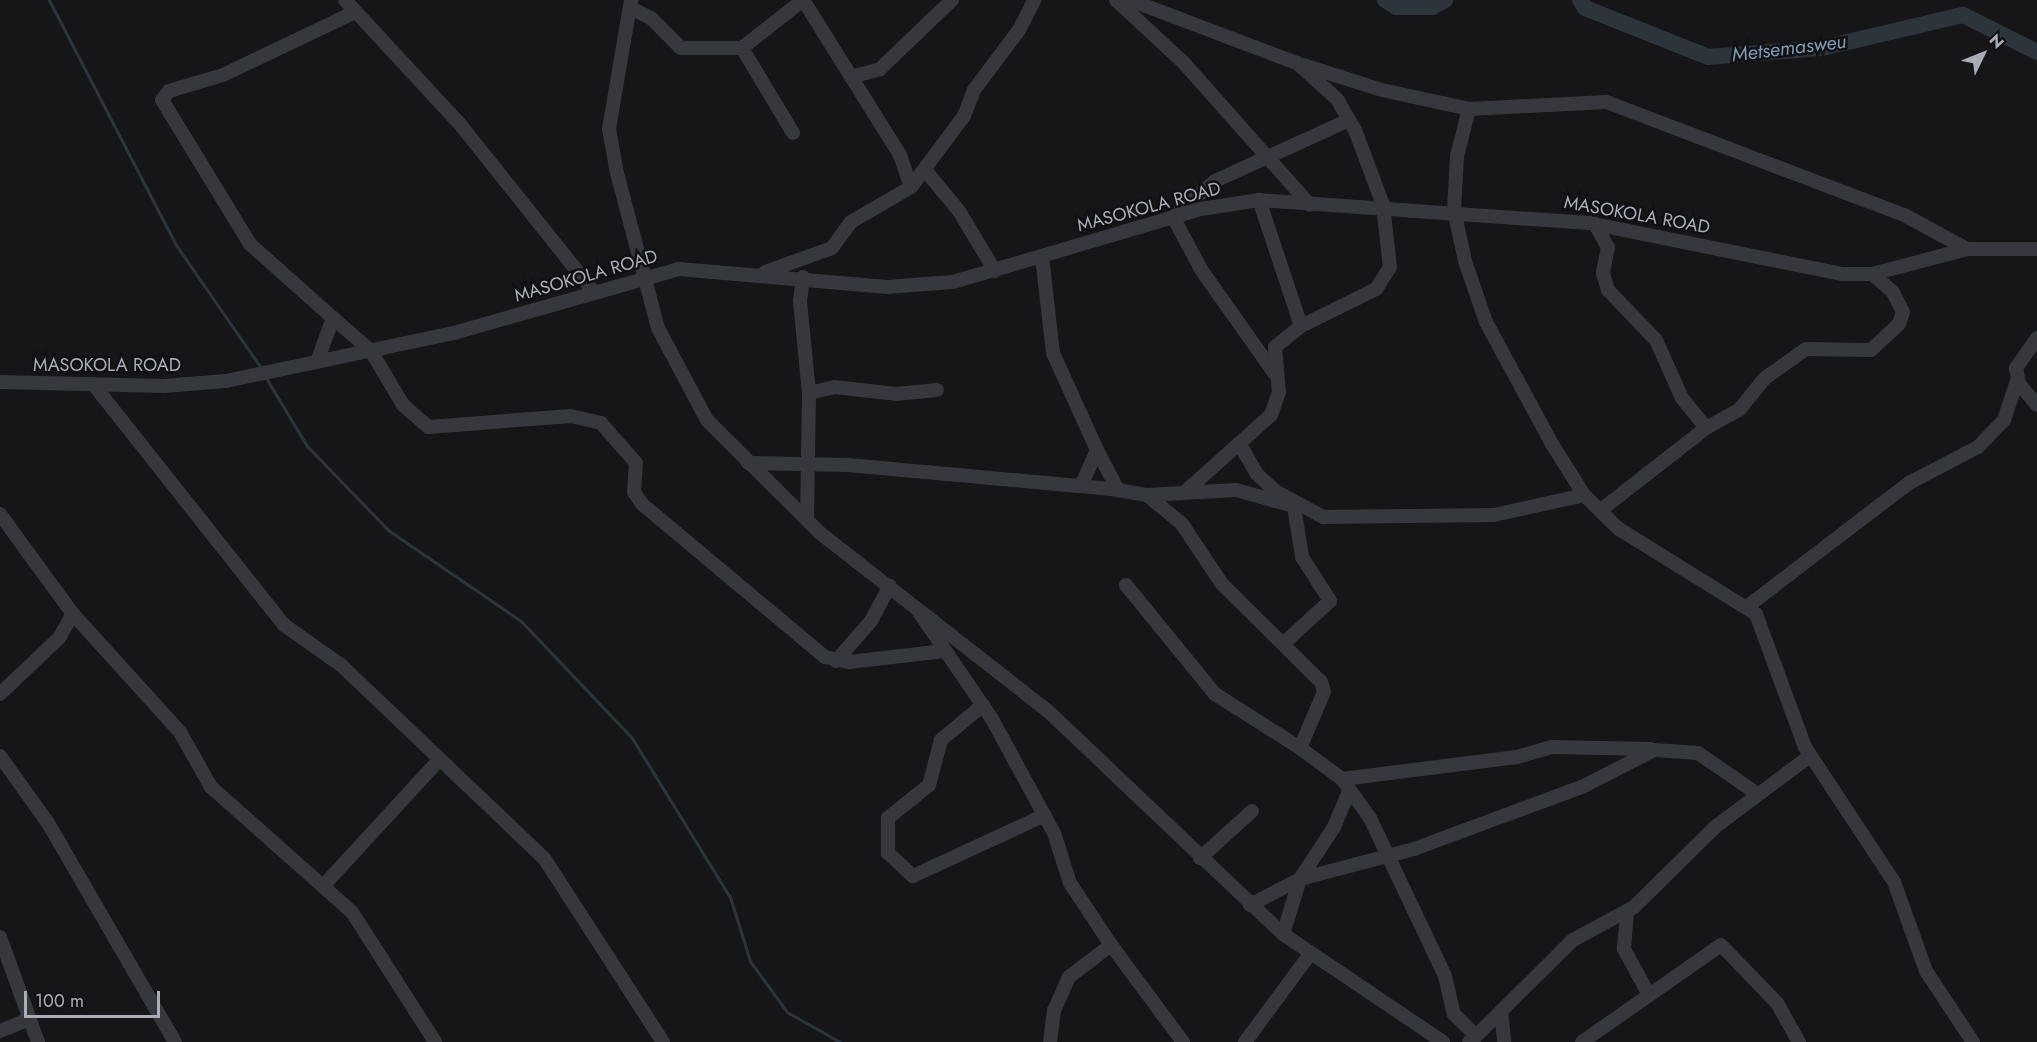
<!DOCTYPE html>
<html>
<head>
<meta charset="utf-8">
<style>
  body { margin:0 }
  #map { position:relative; width:2037px; height:1042px; overflow:hidden; background:#161618; font-family:Jost,sans-serif }
  div>[style] { position:absolute }
  .stream>* { height:3px; margin:-1.5px; padding:0 1.5px; transform-origin:1.5px; border-radius:1.5px; background:#2c353c }
  .river>* { height:16px; margin:-8px; padding:0 8px; transform-origin:8px; border-radius:8px; background:#2c353c }
  .minor>* { height:14px; margin:-7px; padding:0 7px; transform-origin:7px; border-radius:7px; background:#37383d }
  span { translate:-50% -50%; white-space:nowrap; text-align:center; line-height:1.15; -webkit-text-stroke:5px #111113; paint-order:stroke }
  .street-label { font-size:18px; color:#a8adb8 }
  .water-label { font-size:20px; color:#7f9bb3; font-style:italic }
  .north { position:absolute; left:1953px; top:24px; width:60px; height:60px; -webkit-text-stroke:4px #111113; paint-order:stroke; rotate:47deg; font-size:16px; font-weight:700; line-height:24px; text-align:center; color:#a8adb8 }
  .north::after { content:''; display:block; margin:auto; width:21px; height:27px; background:#a8adb8; clip-path:polygon(50% 0,100% 100%,50% 72%,0 100%) }
  .scale { position:absolute; left:24px; top:991px; width:136px; height:27px; box-sizing:border-box; border:3px solid #a8adb8; border-top:0; padding-left:8px; font-size:18px; line-height:21px; white-space:nowrap; color:#a8adb8; -webkit-text-stroke:4px #111113; paint-order:stroke }
</style>
</head>
<body>
<div id="map">
  <div class="stream">
    <i style="left:49px;top:0;width:276px;rotate:62.6deg"></i>
    <i style="left:176px;top:245px;width:151px;rotate:55.3deg"></i>
    <i style="left:266px;top:378px;width:79px;rotate:58.9deg"></i>
    <i style="left:307px;top:446px;width:117px;rotate:46deg"></i>
    <i style="left:388px;top:530px;width:161px;rotate:34.4deg"></i>
    <i style="left:521px;top:621px;width:161px;rotate:46.5deg"></i>
    <i style="left:632px;top:738px;width:187px;rotate:58.4deg"></i>
    <i style="left:730px;top:897px;width:67px;rotate:72.6deg"></i>
    <i style="left:750px;top:961px;width:63px;rotate:54deg"></i>
    <i style="left:787px;top:1012px;width:61px;rotate:29.5deg"></i>
  </div>
  <div class="river">
    <i style="left:1385px;top:0;width:13px;rotate:32deg"></i>
    <i style="left:1396px;top:7px;width:36px"></i>
    <i style="left:1432px;top:7px;width:15px;rotate:-28deg"></i>
    <i style="left:1580px;top:0;width:9px;rotate:58deg"></i>
    <i style="left:1585px;top:8px;width:132px;rotate:21.7deg"></i>
    <i style="left:1708px;top:57px;width:114px;rotate:-4.5deg"></i>
    <i style="left:1822px;top:48px;width:145px;rotate:-13.2deg"></i>
    <i style="left:1963px;top:15px;width:83px;rotate:26.6deg"></i>
  </div>
  <div class="minor">
    <i style="left:345px;top:0;width:168px;rotate:47.2deg"></i>
    <i style="left:459px;top:123px;width:215px;rotate:51.4deg"></i>
    <i style="left:631px;top:0;width:131px;rotate:99.7deg"></i>
    <i style="left:609px;top:129px;width:45px;rotate:79.7deg"></i>
    <i style="left:617px;top:173px;width:160px;rotate:75.2deg"></i>
    <i style="left:658px;top:328px;width:104px;rotate:62deg"></i>
    <i style="left:707px;top:420px;width:160px;rotate:45deg"></i>
    <i style="left:820px;top:533px;width:289px;rotate:38deg"></i>
    <i style="left:1048px;top:711px;width:324px;rotate:43.5deg"></i>
    <i style="left:1283px;top:934px;width:193px;rotate:34deg"></i>
    <i style="left:1116px;top:0;width:91px;rotate:42.8deg"></i>
    <i style="left:1183px;top:62px;width:191px;rotate:48.4deg"></i>
    <i style="left:1130px;top:0;width:178px;rotate:20.7deg"></i>
    <i style="left:1297px;top:63px;width:54px;rotate:42deg"></i>
    <i style="left:1337px;top:99px;width:36px;rotate:60deg"></i>
    <i style="left:1355px;top:130px;width:80px;rotate:69.5deg"></i>
    <i style="left:1383px;top:205px;width:62px;rotate:83.6deg"></i>
    <i style="left:1390px;top:267px;width:26px;rotate:122deg"></i>
    <i style="left:1376px;top:289px;width:84px;rotate:153.7deg"></i>
    <i style="left:631px;top:8px;width:22px;rotate:27deg"></i>
    <i style="left:651px;top:18px;width:42px;rotate:45deg"></i>
    <i style="left:681px;top:48px;width:61px"></i>
    <i style="left:742px;top:48px;width:99px;rotate:59deg"></i>
    <i style="left:742px;top:48px;width:78px;rotate:-38.2deg"></i>
    <i style="left:1303px;top:65px;width:83px;rotate:17.6deg"></i>
    <i style="left:1382px;top:90px;width:89px;rotate:12.3deg"></i>
    <i style="left:851px;top:77px;width:30px;rotate:-15deg"></i>
    <i style="left:880px;top:69px;width:100px;rotate:-43.8deg"></i>
    <i style="left:925px;top:170px;width:53px;rotate:50.3deg"></i>
    <i style="left:959px;top:211px;width:70px;rotate:59deg"></i>
    <i style="left:911px;top:187px;width:89px;rotate:-53.3deg"></i>
    <i style="left:964px;top:116px;width:28px;rotate:-69deg"></i>
    <i style="left:974px;top:90px;width:75px;rotate:-53.1deg"></i>
    <i style="left:1019px;top:30px;width:34px;rotate:-63deg"></i>
    <i style="left:1595px;top:224px;width:26px;rotate:61deg"></i>
    <i style="left:1608px;top:247px;width:26px;rotate:101deg"></i>
    <i style="left:1603px;top:273px;width:18px;rotate:74deg"></i>
    <i style="left:1608px;top:290px;width:69px;rotate:46.2deg"></i>
    <i style="left:1656px;top:340px;width:64px;rotate:65.9deg"></i>
    <i style="left:1682px;top:398px;width:38px;rotate:51deg"></i>
    <i style="left:1967px;top:249px;width:72px;rotate:-151.6deg"></i>
    <i style="left:1904px;top:215px;width:319px;rotate:-159.2deg"></i>
    <i style="left:1606px;top:102px;width:137px;rotate:177.1deg"></i>
    <i style="left:1469px;top:109px;width:49px;rotate:104.3deg"></i>
    <i style="left:1457px;top:156px;width:54px;rotate:93.2deg"></i>
    <i style="left:1454px;top:210px;width:52px;rotate:77.8deg"></i>
    <i style="left:1465px;top:261px;width:65px;rotate:71deg"></i>
    <i style="left:1486px;top:322px;width:139px;rotate:61.6deg"></i>
    <i style="left:1552px;top:444px;width:60px;rotate:57.9deg"></i>
    <i style="left:1584px;top:495px;width:49px;rotate:44.2deg"></i>
    <i style="left:1619px;top:529px;width:161px;rotate:31.8deg"></i>
    <i style="left:1756px;top:614px;width:142px;rotate:69.8deg"></i>
    <i style="left:1805px;top:747px;width:162px;rotate:56.6deg"></i>
    <i style="left:1894px;top:882px;width:95px;rotate:70.2deg"></i>
    <i style="left:1926px;top:971px;width:85px;rotate:56.5deg"></i>
    <i style="left:765px;top:272px;width:71px;rotate:-19.7deg"></i>
    <i style="left:832px;top:248px;width:32px;rotate:-54deg"></i>
    <i style="left:851px;top:222px;width:69px;rotate:-30.3deg"></i>
    <i style="left:911px;top:187px;width:34px;rotate:-109deg"></i>
    <i style="left:900px;top:155px;width:183px;rotate:-122deg"></i>
    <i style="left:803px;top:277px;width:24px;rotate:97deg"></i>
    <i style="left:800px;top:301px;width:92px;rotate:84.4deg"></i>
    <i style="left:809px;top:393px;width:127px;rotate:90.9deg"></i>
    <i style="left:333px;top:318px;width:50px;rotate:41deg"></i>
    <i style="left:371px;top:351px;width:63px;rotate:59.3deg"></i>
    <i style="left:403px;top:405px;width:33px;rotate:41deg"></i>
    <i style="left:428px;top:427px;width:143px;rotate:-4.4deg"></i>
    <i style="left:571px;top:416px;width:31px;rotate:13deg"></i>
    <i style="left:601px;top:423px;width:53px;rotate:48.8deg"></i>
    <i style="left:636px;top:463px;width:29px;rotate:94deg"></i>
    <i style="left:634px;top:492px;width:14px;rotate:56deg"></i>
    <i style="left:642px;top:504px;width:239px;rotate:39.9deg"></i>
    <i style="left:825px;top:657px;width:25px;rotate:12deg"></i>
    <i style="left:849px;top:662px;width:96px;rotate:-6.6deg"></i>
    <i style="left:2037px;top:338px;width:37px;rotate:125deg"></i>
    <i style="left:2016px;top:368px;width:16px;rotate:79deg"></i>
    <i style="left:2019px;top:384px;width:28px;rotate:49deg"></i>
    <i style="left:318px;top:359px;width:44px;rotate:-69.9deg"></i>
    <i style="left:333px;top:318px;width:111px;rotate:-138.3deg"></i>
    <i style="left:250px;top:244px;width:169px;rotate:-121.4deg"></i>
    <i style="left:162px;top:100px;width:11px;rotate:-52deg"></i>
    <i style="left:169px;top:91px;width:56px;rotate:-16.5deg"></i>
    <i style="left:223px;top:75px;width:146px;rotate:-25.5deg"></i>
    <i style="left:1275px;top:374px;width:126px;rotate:-125.3deg"></i>
    <i style="left:1202px;top:271px;width:61px;rotate:-118.2deg"></i>
    <i style="left:1173px;top:217px;width:55px;rotate:-40.6deg"></i>
    <i style="left:1215px;top:181px;width:147px;rotate:-24.5deg"></i>
    <i style="left:0;top:382px;width:164px;rotate:1.4deg"></i>
    <i style="left:164px;top:386px;width:62px;rotate:-4.6deg"></i>
    <i style="left:226px;top:381px;width:233px;rotate:-11.9deg"></i>
    <i style="left:454px;top:333px;width:233px;rotate:-15.9deg"></i>
    <i style="left:678px;top:269px;width:210px;rotate:4.9deg"></i>
    <i style="left:887px;top:287px;width:66px;rotate:-4.3deg"></i>
    <i style="left:953px;top:282px;width:259px;rotate:-16.4deg"></i>
    <i style="left:1201px;top:209px;width:59px;rotate:-8.8deg"></i>
    <i style="left:1259px;top:200px;width:331px;rotate:4deg"></i>
    <i style="left:1589px;top:223px;width:259px;rotate:11.4deg"></i>
    <i style="left:1843px;top:274px;width:29px"></i>
    <i style="left:1872px;top:274px;width:98px;rotate:-14.7deg"></i>
    <i style="left:1967px;top:249px;width:70px"></i>
    <i style="left:93px;top:384px;width:308px;rotate:51.6deg"></i>
    <i style="left:284px;top:625px;width:70px;rotate:35.1deg"></i>
    <i style="left:341px;top:665px;width:280px;rotate:43.6deg"></i>
    <i style="left:544px;top:858px;width:219px;rotate:57.1deg"></i>
    <i style="left:809px;top:393px;width:26px;rotate:-13deg"></i>
    <i style="left:834px;top:387px;width:62px;rotate:6.4deg"></i>
    <i style="left:896px;top:394px;width:41px;rotate:-5.6deg"></i>
    <i style="left:1239px;top:443px;width:36px;rotate:60deg"></i>
    <i style="left:1257px;top:474px;width:25px;rotate:43deg"></i>
    <i style="left:1275px;top:491px;width:55px;rotate:28.4deg"></i>
    <i style="left:1323px;top:517px;width:171px;rotate:-0.7deg"></i>
    <i style="left:1494px;top:515px;width:92px;rotate:-12.5deg"></i>
    <i style="left:748px;top:463px;width:100px;rotate:1.1deg"></i>
    <i style="left:848px;top:465px;width:234px;rotate:5.2deg"></i>
    <i style="left:1081px;top:486px;width:39px;rotate:-66deg"></i>
    <i style="left:1097px;top:450px;width:107px;rotate:-114.4deg"></i>
    <i style="left:1053px;top:353px;width:98px;rotate:-96.5deg"></i>
    <i style="left:1081px;top:486px;width:37px;rotate:6deg"></i>
    <i style="left:1118px;top:490px;width:45px;rotate:-117.7deg"></i>
    <i style="left:1118px;top:490px;width:29px;rotate:10deg"></i>
    <i style="left:1147px;top:495px;width:89px;rotate:-3.2deg"></i>
    <i style="left:1236px;top:490px;width:60px;rotate:15.4deg"></i>
    <i style="left:1294px;top:506px;width:52px;rotate:81.1deg"></i>
    <i style="left:1302px;top:557px;width:52px;rotate:57.5deg"></i>
    <i style="left:1330px;top:601px;width:62px;rotate:137.6deg"></i>
    <i style="left:1186px;top:491px;width:114px;rotate:-41.8deg"></i>
    <i style="left:1271px;top:415px;width:24px;rotate:-71deg"></i>
    <i style="left:1279px;top:392px;width:45px;rotate:-95.1deg"></i>
    <i style="left:1275px;top:347px;width:33px;rotate:-39deg"></i>
    <i style="left:1301px;top:326px;width:133px;rotate:-108.4deg"></i>
    <i style="left:1147px;top:495px;width:45px;rotate:39.6deg"></i>
    <i style="left:1182px;top:524px;width:72px;rotate:56.3deg"></i>
    <i style="left:1222px;top:584px;width:139px;rotate:44.7deg"></i>
    <i style="left:1321px;top:682px;width:10px;rotate:73deg"></i>
    <i style="left:1324px;top:692px;width:61px;rotate:113.2deg"></i>
    <i style="left:1300px;top:748px;width:52px;rotate:36.4deg"></i>
    <i style="left:1342px;top:779px;width:48px;rotate:54.3deg"></i>
    <i style="left:1370px;top:818px;width:175px;rotate:64.6deg"></i>
    <i style="left:1445px;top:976px;width:39px;rotate:77deg"></i>
    <i style="left:1454px;top:1014px;width:31px;rotate:45deg"></i>
    <i style="left:1476px;top:1036px;width:9px;rotate:139deg"></i>
    <i style="left:1601px;top:510px;width:133px;rotate:-38deg"></i>
    <i style="left:1706px;top:428px;width:38px;rotate:-29deg"></i>
    <i style="left:1739px;top:410px;width:41px;rotate:-50.9deg"></i>
    <i style="left:1765px;top:378px;width:50px;rotate:-35.3deg"></i>
    <i style="left:1806px;top:349px;width:65px;rotate:0.9deg"></i>
    <i style="left:1871px;top:350px;width:38px;rotate:-43deg"></i>
    <i style="left:1899px;top:324px;width:13px;rotate:-72deg"></i>
    <i style="left:1903px;top:312px;width:22px;rotate:-117deg"></i>
    <i style="left:1893px;top:292px;width:28px;rotate:-139deg"></i>
    <i style="left:0;top:514px;width:124px;rotate:53.9deg"></i>
    <i style="left:73px;top:614px;width:159px;rotate:47.8deg"></i>
    <i style="left:180px;top:732px;width:63px;rotate:60.6deg"></i>
    <i style="left:211px;top:787px;width:188px;rotate:41.6deg"></i>
    <i style="left:352px;top:912px;width:154px;rotate:57.4deg"></i>
    <i style="left:1126px;top:585px;width:141px;rotate:50.8deg"></i>
    <i style="left:1215px;top:694px;width:101px;rotate:32.4deg"></i>
    <i style="left:1748px;top:606px;width:203px;rotate:-37.4deg"></i>
    <i style="left:1909px;top:483px;width:78px;rotate:-27.6deg"></i>
    <i style="left:1978px;top:447px;width:37px;rotate:-46deg"></i>
    <i style="left:2004px;top:420px;width:41px;rotate:-71.6deg"></i>
    <i style="left:917px;top:609px;width:133px;rotate:55.7deg"></i>
    <i style="left:992px;top:719px;width:130px;rotate:61.5deg"></i>
    <i style="left:1054px;top:833px;width:52px;rotate:72.3deg"></i>
    <i style="left:1070px;top:883px;width:74px;rotate:56.5deg"></i>
    <i style="left:1111px;top:945px;width:53px;rotate:142.7deg"></i>
    <i style="left:1069px;top:977px;width:36px;rotate:114deg"></i>
    <i style="left:1054px;top:1010px;width:32px;rotate:97deg"></i>
    <i style="left:836px;top:661px;width:53px;rotate:-48.8deg"></i>
    <i style="left:871px;top:621px;width:40px;rotate:-62deg"></i>
    <i style="left:0;top:694px;width:81px;rotate:-43.5deg"></i>
    <i style="left:59px;top:638px;width:28px;rotate:-60deg"></i>
    <i style="left:983px;top:705px;width:55px;rotate:140.2deg"></i>
    <i style="left:941px;top:740px;width:47px;rotate:104.9deg"></i>
    <i style="left:929px;top:785px;width:53px;rotate:141.2deg"></i>
    <i style="left:888px;top:818px;width:35px;rotate:90deg"></i>
    <i style="left:888px;top:853px;width:34px;rotate:43deg"></i>
    <i style="left:913px;top:876px;width:145px;rotate:-24.8deg"></i>
    <i style="left:0;top:756px;width:82px;rotate:54.4deg"></i>
    <i style="left:48px;top:823px;width:253px;rotate:59.9deg"></i>
    <i style="left:1342px;top:779px;width:176px;rotate:-7.2deg"></i>
    <i style="left:1517px;top:757px;width:36px;rotate:-16deg"></i>
    <i style="left:1552px;top:747px;width:99px;rotate:1.2deg"></i>
    <i style="left:1200px;top:858px;width:70px;rotate:-42.1deg"></i>
    <i style="left:325px;top:884px;width:167px;rotate:-47.4deg"></i>
    <i style="left:1250px;top:905px;width:56px;rotate:-27.5deg"></i>
    <i style="left:1300px;top:879px;width:118px;rotate:-14.7deg"></i>
    <i style="left:1414px;top:849px;width:179px;rotate:-20.3deg"></i>
    <i style="left:1582px;top:787px;width:81px;rotate:-27.2deg"></i>
    <i style="left:1654px;top:750px;width:44px;rotate:3.9deg"></i>
    <i style="left:1698px;top:753px;width:70px;rotate:34.6deg"></i>
    <i style="left:1627px;top:913px;width:36px;rotate:95deg"></i>
    <i style="left:1624px;top:949px;width:50px;rotate:61.4deg"></i>
    <i style="left:1283px;top:934px;width:58px;rotate:-72.8deg"></i>
    <i style="left:1300px;top:879px;width:62px;rotate:-56.8deg"></i>
    <i style="left:1334px;top:827px;width:39px;rotate:-67deg"></i>
    <i style="left:0;top:937px;width:112px;rotate:70.1deg"></i>
    <i style="left:1111px;top:945px;width:121px;rotate:53.4deg"></i>
    <i style="left:1501px;top:1011px;width:31px;rotate:84deg"></i>
    <i style="left:0;top:1031px;width:32px;rotate:-22deg"></i>
    <i style="left:1476px;top:1036px;width:136px;rotate:-44.7deg"></i>
    <i style="left:1573px;top:940px;width:69px;rotate:-28.4deg"></i>
    <i style="left:1634px;top:907px;width:114px;rotate:-44.6deg"></i>
    <i style="left:1715px;top:827px;width:119px;rotate:-36.8deg"></i>
    <i style="left:1245px;top:1042px;width:109px;rotate:-53.5deg"></i>
    <i style="left:1582px;top:1042px;width:169px;rotate:-34.9deg"></i>
    <i style="left:1721px;top:945px;width:81px;rotate:46deg"></i>
    <i style="left:1777px;top:1003px;width:45px;rotate:60.6deg"></i>
  </div>
  <div class="street-label">
    <span style="left:1149px;top:207px;rotate:-15deg">MASOKOLA ROAD</span>
    <span style="left:1637px;top:215px;rotate:10deg">MASOKOLA ROAD</span>
    <span style="left:586px;top:276px;rotate:-16deg">MASOKOLA ROAD</span>
    <span style="left:107px;top:365px">MASOKOLA ROAD</span>
  </div>
  <div class="water-label">
    <span style="left:1789px;top:48px;rotate:-7deg">Metsemasweu</span>
  </div>
  <div class="north">N</div>
  <div class="scale">100 m</div>
</div>
</body>
</html>
